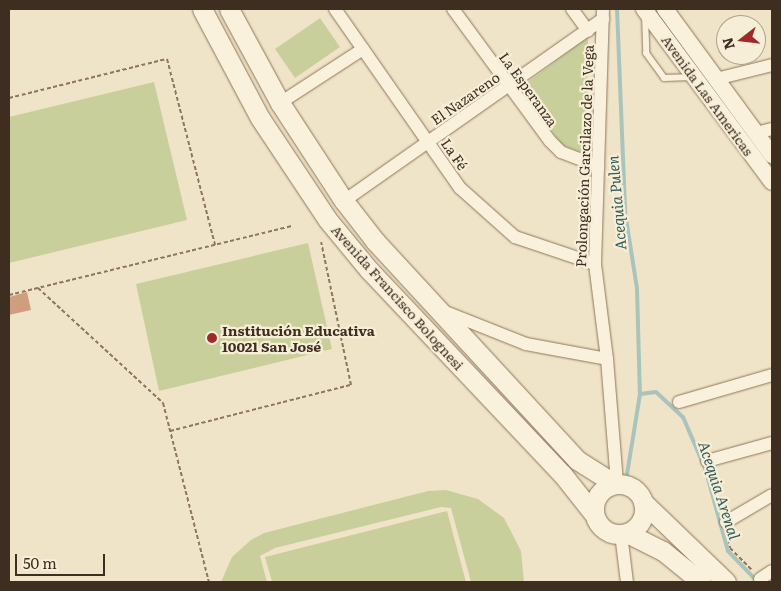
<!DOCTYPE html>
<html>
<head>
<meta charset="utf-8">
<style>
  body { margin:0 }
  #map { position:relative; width:781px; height:591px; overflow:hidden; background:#f0e4c8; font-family:Literata,serif }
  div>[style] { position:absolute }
  .green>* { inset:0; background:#c9cf9b }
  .stream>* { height:4px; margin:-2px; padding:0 2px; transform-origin:2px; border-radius:2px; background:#a9c4bc }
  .building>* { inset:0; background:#cf9f7d }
  .path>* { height:2px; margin-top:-1px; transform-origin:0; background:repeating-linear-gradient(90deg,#8d765c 0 4px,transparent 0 6.5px) }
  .roads { filter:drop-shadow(0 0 1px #8d765c) drop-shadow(0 0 1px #8d765c) }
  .service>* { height:6px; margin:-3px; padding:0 3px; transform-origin:3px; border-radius:3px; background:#faf1dc }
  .minor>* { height:12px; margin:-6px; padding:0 6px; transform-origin:6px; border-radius:6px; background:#faf1dc }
  .tertiary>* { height:16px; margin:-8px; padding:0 8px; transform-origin:8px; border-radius:8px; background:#faf1dc }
  .secondary>* { height:19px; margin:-9.5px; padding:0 9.5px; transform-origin:9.5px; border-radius:9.5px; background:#faf1dc }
  .secondary>.ring { margin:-9.5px; padding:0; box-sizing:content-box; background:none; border:19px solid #faf1dc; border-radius:50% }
  .dots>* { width:14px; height:14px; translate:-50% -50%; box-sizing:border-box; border:2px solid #f7eed8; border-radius:50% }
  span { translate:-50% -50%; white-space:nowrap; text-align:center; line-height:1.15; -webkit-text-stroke:4.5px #f7eed8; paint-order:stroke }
  .street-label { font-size:14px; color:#3d2e20 }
  .poi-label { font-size:14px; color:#3d2e20; font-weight:700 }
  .left { translate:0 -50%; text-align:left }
  .water-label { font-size:15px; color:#2f5d5a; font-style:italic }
  .frame { position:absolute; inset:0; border:10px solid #3d2e20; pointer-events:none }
  .north { position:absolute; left:716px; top:15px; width:50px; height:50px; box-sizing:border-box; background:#f7eed8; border:1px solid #ada18e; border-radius:50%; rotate:254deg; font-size:14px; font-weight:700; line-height:20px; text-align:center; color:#3d2e20 }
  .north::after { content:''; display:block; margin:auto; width:18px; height:22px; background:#9e2a2b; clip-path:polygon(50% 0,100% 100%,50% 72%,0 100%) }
  .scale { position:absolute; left:15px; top:554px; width:90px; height:22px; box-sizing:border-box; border:2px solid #3d2e20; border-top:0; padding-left:6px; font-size:15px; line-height:18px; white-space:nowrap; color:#3d2e20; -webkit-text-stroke:4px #f7eed8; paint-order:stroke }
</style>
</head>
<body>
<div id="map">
  <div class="green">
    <i style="clip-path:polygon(320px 18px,340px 47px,295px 78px,275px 49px)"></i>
    <i style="clip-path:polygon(588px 37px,586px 154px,562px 145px,521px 87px)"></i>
    <i style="clip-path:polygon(154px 82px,187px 220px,9px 263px,9px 117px)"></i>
    <i style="clip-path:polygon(308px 243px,332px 349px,159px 391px,136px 284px)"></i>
    <i style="clip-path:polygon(446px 490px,478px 499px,504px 518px,521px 551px,524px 582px,471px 582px,451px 508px,441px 507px,275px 548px,260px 556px,267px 582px,221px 582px,232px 557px,251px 540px,264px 533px,428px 491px)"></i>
    <i style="clip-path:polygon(447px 511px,466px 582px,272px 582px,265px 557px)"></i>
  </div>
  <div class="stream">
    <i style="left:617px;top:9px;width:203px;rotate:87.7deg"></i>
    <i style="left:625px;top:212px;width:78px;rotate:81.1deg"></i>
    <i style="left:637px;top:289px;width:105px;rotate:88.4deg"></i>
    <i style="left:640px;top:394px;width:81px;rotate:99.2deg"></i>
    <i style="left:640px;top:394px;width:16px;rotate:-7deg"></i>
    <i style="left:656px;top:392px;width:37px;rotate:43deg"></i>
    <i style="left:683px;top:417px;width:56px;rotate:66.7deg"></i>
    <i style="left:705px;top:468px;width:86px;rotate:74.5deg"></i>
    <i style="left:728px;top:551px;width:40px;rotate:46deg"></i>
  </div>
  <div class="building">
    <i style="clip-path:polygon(27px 292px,31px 310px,9px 315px,9px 297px)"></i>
  </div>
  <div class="path">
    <i style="left:9px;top:98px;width:163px;rotate:-13.9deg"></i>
    <i style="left:167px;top:59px;width:192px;rotate:75.5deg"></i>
    <i style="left:38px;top:288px;width:170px;rotate:42.6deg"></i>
    <i style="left:163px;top:403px;width:185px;rotate:75.6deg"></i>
    <i style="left:9px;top:295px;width:291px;rotate:-13.7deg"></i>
    <i style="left:170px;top:431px;width:187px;rotate:-14.3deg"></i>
    <i style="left:351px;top:385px;width:146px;rotate:-101.8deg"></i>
    <i style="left:728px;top:533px;width:15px;rotate:82deg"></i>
    <i style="left:730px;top:548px;width:31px;rotate:45deg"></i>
  </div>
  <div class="roads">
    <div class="service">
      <i style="left:645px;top:15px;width:38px;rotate:88deg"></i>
      <i style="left:646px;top:53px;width:31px;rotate:54deg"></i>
      <i style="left:664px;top:78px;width:29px;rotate:-2deg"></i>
    </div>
    <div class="minor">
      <i style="left:335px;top:9px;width:218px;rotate:55.1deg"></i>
      <i style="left:460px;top:188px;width:74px;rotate:41.7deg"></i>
      <i style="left:515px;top:237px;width:84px;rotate:18.6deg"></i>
      <i style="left:453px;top:9px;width:164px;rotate:53.7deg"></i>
      <i style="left:550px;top:141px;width:16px;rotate:45deg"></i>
      <i style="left:561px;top:152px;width:40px;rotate:21deg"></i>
      <i style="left:572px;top:9px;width:27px;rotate:54deg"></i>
      <i style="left:603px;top:9px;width:255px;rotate:91.8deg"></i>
      <i style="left:595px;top:264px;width:96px;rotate:82.8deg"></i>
      <i style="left:607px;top:359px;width:124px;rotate:85.4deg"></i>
      <i style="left:716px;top:79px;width:58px;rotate:-14deg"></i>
      <i style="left:280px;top:103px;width:99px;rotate:-33deg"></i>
      <i style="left:756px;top:133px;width:16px;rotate:-14deg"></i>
      <i style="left:344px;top:201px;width:317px;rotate:-35.1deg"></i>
      <i style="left:443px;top:311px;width:89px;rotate:21.7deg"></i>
      <i style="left:526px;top:344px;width:82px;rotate:10.5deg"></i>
      <i style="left:679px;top:402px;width:97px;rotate:-16.2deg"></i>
      <i style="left:707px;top:461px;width:67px;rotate:-15.5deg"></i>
      <i style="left:726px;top:522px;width:53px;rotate:-30.4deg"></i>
      <i style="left:621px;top:534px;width:48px;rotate:82.9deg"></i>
      <i style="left:760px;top:579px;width:14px;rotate:-34deg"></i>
    </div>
    <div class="tertiary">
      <i style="left:644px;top:9px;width:215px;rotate:53.5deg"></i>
      <i style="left:665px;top:9px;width:181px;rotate:53.8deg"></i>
    </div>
    <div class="secondary">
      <i style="left:202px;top:9px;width:123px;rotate:62deg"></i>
      <i style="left:260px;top:118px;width:121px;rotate:56.4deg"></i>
      <i style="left:327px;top:219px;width:66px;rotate:50.5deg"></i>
      <i style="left:369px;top:270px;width:282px;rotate:46.6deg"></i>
      <i style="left:563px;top:475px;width:48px;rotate:51.7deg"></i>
      <i style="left:229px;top:9px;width:107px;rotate:61.5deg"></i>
      <i style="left:280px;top:103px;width:117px;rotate:56.9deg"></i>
      <i style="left:344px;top:201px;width:51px;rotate:52.2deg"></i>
      <i style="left:375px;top:241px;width:298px;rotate:47.3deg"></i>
      <i style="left:577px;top:460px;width:45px;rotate:32.3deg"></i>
      <i class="ring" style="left:594px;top:484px;width:31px;height:31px"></i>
      <i style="left:643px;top:502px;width:115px;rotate:43.9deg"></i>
      <i style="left:627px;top:533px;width:40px;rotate:26.6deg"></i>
      <i style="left:663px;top:551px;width:49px;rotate:39.2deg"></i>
    </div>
  </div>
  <div class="dots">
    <i style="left:212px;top:338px;background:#9e2a2b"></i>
  </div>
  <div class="street-label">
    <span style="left:529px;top:89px;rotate:54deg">La Esperanza</span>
    <span style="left:708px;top:95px;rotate:54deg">Avenida Las Americas</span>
    <span style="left:465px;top:98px;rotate:-35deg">El Nazareno</span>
    <span style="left:455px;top:154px;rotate:55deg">La Fé</span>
    <span style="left:584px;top:156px;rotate:-88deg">Prolongación Garcilazo de la Vega</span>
    <span style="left:398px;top:297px;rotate:48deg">Avenida Francisco Bolognesi</span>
  </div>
  <div class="poi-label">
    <span class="left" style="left:222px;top:338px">Institución Educativa<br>10021 San José</span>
  </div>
  <div class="water-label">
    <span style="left:616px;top:203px;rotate:-95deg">Acequia Pulen</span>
    <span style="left:720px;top:490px;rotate:72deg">Acequia Arenal</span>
  </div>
  <div class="frame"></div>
  <div class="north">N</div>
  <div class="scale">50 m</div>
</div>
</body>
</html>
